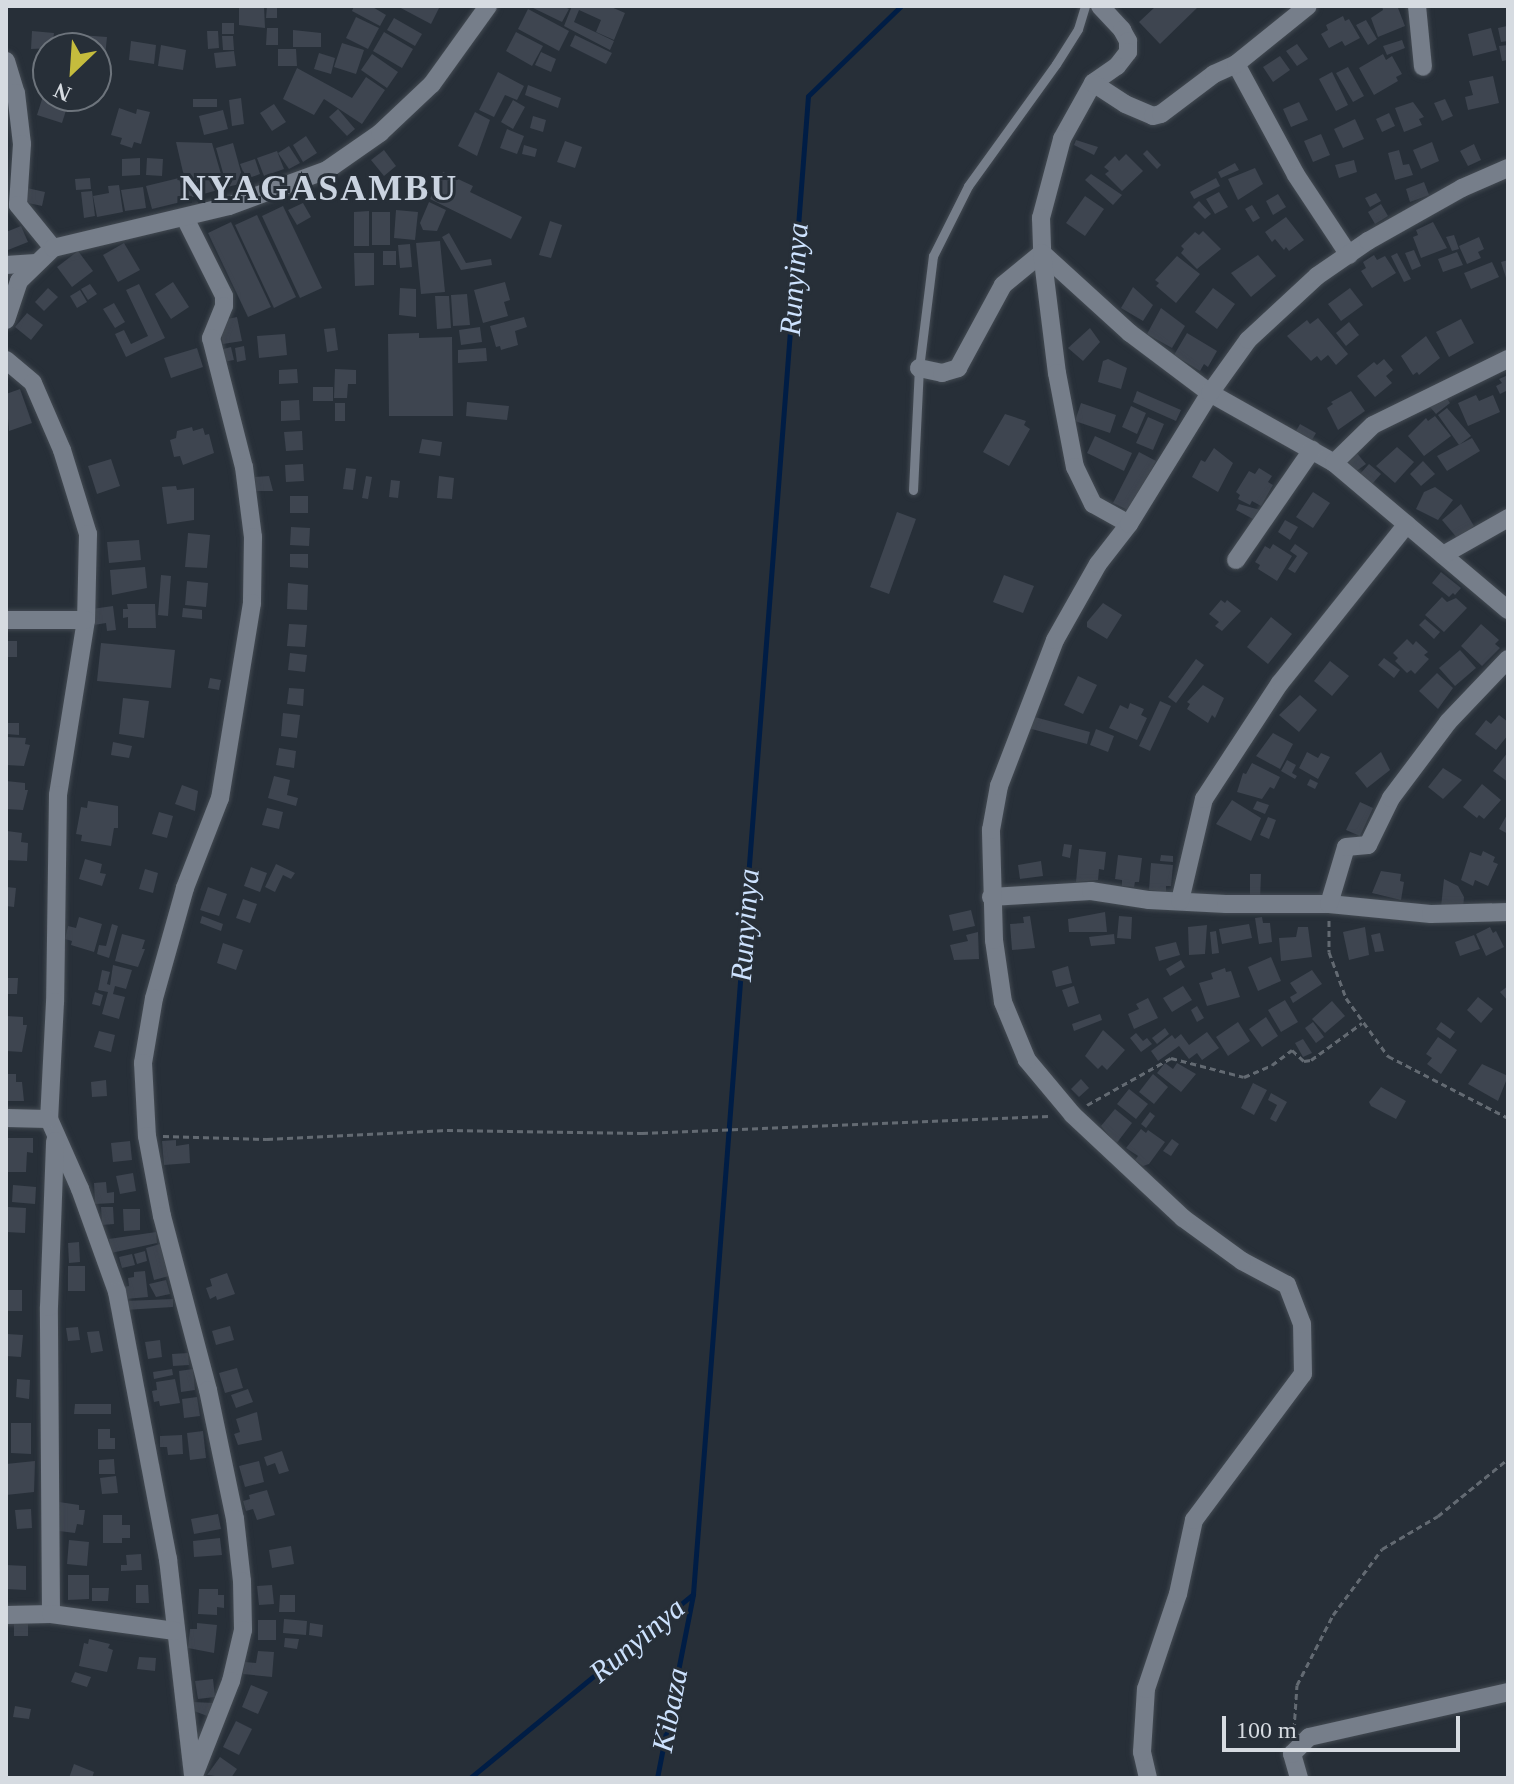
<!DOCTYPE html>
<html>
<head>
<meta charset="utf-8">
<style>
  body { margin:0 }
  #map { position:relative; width:1514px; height:1784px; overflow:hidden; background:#272f38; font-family:Georgia,serif }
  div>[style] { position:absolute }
  .stream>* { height:5px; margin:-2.5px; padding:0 2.5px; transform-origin:2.5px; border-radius:2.5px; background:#001d45 }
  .building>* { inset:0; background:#3e4550 }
  .path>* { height:3px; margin-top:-1.5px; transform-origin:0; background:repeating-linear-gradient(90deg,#636a72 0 6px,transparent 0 10px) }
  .roads { filter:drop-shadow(0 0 2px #434a52) drop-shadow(0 0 2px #434a52) }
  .lane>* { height:9px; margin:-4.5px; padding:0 4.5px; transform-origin:4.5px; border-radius:4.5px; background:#767e8a }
  .street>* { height:18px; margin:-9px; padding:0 9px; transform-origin:9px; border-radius:9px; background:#767e8a }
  span { translate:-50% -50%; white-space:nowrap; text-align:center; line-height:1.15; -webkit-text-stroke:6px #272f38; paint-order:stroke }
  .water-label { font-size:30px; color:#cde2fe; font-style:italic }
  .district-label { font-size:36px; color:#cad3e0; font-weight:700; letter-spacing:2px }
  .frame { position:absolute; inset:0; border:8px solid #d6dbe1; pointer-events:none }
  .north { position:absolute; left:32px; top:32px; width:80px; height:80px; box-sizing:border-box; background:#272f38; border:2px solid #6d747c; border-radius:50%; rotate:205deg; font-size:22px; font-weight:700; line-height:32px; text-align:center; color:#d6dbe1 }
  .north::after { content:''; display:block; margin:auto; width:28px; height:36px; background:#c5bc3d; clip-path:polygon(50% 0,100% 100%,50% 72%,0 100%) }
  .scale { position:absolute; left:1222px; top:1716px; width:238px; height:36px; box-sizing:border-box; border:4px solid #d6dbe1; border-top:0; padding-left:10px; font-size:24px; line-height:28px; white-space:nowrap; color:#d6dbe1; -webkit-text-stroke:6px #272f38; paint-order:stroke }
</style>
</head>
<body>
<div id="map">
  <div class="stream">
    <i style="left:470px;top:1778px;width:289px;rotate:-39.5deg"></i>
    <i style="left:693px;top:1594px;width:1502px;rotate:-85.61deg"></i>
    <i style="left:808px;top:96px;width:129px;rotate:-44.1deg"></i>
    <i style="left:657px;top:1778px;width:187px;rotate:-78.9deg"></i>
  </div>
  <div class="building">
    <i style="clip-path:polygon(239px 6px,264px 6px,265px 28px,239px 25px)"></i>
    <i style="clip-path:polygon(267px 6px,277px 6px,277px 18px,266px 18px)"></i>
    <i style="clip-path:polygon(354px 6px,371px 6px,386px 15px,380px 26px,352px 11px)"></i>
    <i style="clip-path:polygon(397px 6px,436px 6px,439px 8px,431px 24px)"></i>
    <i style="clip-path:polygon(529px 6px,562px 6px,569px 9px,562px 22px)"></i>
    <i style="clip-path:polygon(572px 6px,609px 6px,625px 13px,614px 40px,596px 32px,601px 20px,579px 10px,574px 22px,614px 41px,610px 50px,564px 26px)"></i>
    <i style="clip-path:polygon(1156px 6px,1199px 6px,1160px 44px,1139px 22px)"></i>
    <i style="clip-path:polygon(1382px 6px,1398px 8px,1405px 26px,1378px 37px,1371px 18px,1383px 10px)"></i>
    <i style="clip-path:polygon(528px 9px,569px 31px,559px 51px,518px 29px)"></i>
    <i style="clip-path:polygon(1343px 16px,1345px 21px,1349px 19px,1360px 38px,1345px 46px,1342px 41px,1329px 48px,1321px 34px,1328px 30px,1326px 25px)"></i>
    <i style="clip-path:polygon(356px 17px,379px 28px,368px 49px,346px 38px)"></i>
    <i style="clip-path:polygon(394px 18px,422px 34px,415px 46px,387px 30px)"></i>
    <i style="clip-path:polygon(1366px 20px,1377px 39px,1368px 45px,1356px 25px)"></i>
    <i style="clip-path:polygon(222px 23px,234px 23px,234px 34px,222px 34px)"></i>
    <i style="clip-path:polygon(1507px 26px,1508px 41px,1501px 42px,1498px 28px)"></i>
    <i style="clip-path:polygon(267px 28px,278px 28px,278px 45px,266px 45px)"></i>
    <i style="clip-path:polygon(1491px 28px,1497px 50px,1473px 56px,1468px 34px)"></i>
    <i style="clip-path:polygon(293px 30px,321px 33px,321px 47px,293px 47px)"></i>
    <i style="clip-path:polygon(32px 31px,54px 33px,52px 48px,31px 49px)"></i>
    <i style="clip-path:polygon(207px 31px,218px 31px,219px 48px,208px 49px)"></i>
    <i style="clip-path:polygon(384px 32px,413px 49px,402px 68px,373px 51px)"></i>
    <i style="clip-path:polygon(516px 32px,543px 46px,532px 66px,506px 51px)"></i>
    <i style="clip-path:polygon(80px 35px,107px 37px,105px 56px,96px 55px,96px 48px,79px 48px)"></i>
    <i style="clip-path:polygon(575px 35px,612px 53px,606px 64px,570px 46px)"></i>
    <i style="clip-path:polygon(222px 36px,233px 36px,234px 50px,223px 50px)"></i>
    <i style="clip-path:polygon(1402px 40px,1405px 48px,1387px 55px,1383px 46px)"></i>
    <i style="clip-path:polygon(131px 41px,156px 45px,154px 64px,129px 60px)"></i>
    <i style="clip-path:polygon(342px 43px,364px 50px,356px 74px,334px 67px)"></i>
    <i style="clip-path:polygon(1297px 44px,1308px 59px,1297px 66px,1286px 51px)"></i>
    <i style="clip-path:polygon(161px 45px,186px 50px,183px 70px,158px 66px)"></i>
    <i style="clip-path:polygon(1508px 45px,1508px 60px,1502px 61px,1499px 46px)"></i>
    <i style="clip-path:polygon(278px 49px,296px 49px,297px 66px,278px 66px)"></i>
    <i style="clip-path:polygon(234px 51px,236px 66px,216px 68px,214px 53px)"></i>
    <i style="clip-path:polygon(541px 52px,556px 59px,551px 72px,535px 65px)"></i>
    <i style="clip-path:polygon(319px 53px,335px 58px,331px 74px,314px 69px)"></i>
    <i style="clip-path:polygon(372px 54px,398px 72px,387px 88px,361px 70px)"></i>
    <i style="clip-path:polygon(1383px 54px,1386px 60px,1392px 56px,1402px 74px,1396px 77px,1398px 81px,1374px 95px,1359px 68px)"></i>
    <i style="clip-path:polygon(1280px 56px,1290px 70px,1273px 82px,1263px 67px)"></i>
    <i style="clip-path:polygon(1348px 67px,1364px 96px,1353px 102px,1336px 73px)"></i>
    <i style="clip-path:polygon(297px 68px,352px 98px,366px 77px,385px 90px,362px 124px,324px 99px,314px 115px,283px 99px)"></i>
    <i style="clip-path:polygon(498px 72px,524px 86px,517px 100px,505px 95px,494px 117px,479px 110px)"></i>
    <i style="clip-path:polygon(1332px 72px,1348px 105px,1336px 111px,1319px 79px)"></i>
    <i style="clip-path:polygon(1493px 76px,1499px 103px,1468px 110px,1465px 97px,1473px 95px,1469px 81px)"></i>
    <i style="clip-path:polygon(528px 85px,561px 98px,558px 108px,525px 95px)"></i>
    <i style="clip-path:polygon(44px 93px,69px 101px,62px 123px,37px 115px)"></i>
    <i style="clip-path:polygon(241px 98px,244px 124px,232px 126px,229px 100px)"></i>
    <i style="clip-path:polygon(193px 99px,217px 99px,217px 107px,193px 107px)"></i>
    <i style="clip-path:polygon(1445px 99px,1453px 116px,1442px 121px,1434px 103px)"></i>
    <i style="clip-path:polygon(513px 100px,525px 107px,513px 129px,501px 122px)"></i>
    <i style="clip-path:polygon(1299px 102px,1308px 120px,1291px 127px,1283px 109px)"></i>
    <i style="clip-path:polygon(1413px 102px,1424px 117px,1419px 119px,1422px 125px,1404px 132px,1395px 108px)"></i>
    <i style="clip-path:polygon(274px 104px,286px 122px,272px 131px,260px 113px)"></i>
    <i style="clip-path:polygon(119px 108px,136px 114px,137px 109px,150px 112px,141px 144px,134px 142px,132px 148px,120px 144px,122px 138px,111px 135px)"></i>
    <i style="clip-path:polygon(338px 109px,355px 129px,347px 136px,329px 117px)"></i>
    <i style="clip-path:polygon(223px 110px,228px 129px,204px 135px,199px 116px)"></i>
    <i style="clip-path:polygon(475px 112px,490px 120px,477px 156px,458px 146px)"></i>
    <i style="clip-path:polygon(1389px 113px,1395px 126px,1382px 132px,1376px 119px)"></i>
    <i style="clip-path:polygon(533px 116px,546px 120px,543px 132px,530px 128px)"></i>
    <i style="clip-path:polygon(1355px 119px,1364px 139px,1343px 148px,1334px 129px)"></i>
    <i style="clip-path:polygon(507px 129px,524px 136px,517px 154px,500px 148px)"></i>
    <i style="clip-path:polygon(1321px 134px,1330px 155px,1313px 162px,1304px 141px)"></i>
    <i style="clip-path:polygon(306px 136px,317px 153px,303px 162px,293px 145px)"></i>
    <i style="clip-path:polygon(1076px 140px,1098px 147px,1094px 155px,1074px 145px)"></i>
    <i style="clip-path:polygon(565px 141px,582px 147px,575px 168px,557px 162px)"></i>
    <i style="clip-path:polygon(176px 142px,212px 143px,225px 188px,189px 198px)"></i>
    <i style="clip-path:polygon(1432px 142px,1439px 161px,1421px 169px,1413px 150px)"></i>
    <i style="clip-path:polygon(233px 143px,244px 183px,227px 187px,216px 148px)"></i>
    <i style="clip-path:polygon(1474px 144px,1481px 160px,1468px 166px,1460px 151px)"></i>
    <i style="clip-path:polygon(524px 145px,537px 149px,535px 157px,522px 154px)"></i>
    <i style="clip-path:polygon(289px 146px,300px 163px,289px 169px,278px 153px)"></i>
    <i style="clip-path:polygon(384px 150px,396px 166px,384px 176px,371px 160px)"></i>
    <i style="clip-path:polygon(1147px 150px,1161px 165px,1157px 169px,1143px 154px)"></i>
    <i style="clip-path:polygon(1399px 150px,1403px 165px,1409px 164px,1413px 175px,1395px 180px,1388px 153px)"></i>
    <i style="clip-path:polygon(277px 151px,284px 169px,264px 176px,257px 158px)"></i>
    <i style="clip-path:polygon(1126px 154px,1143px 171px,1122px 191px,1105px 174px,1109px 171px,1104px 167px,1115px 156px,1119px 161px)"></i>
    <i style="clip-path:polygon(140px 158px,140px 175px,122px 176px,122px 159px)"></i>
    <i style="clip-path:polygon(147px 158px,163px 159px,162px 176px,146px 175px)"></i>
    <i style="clip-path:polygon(255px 159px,260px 174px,246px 179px,240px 164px)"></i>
    <i style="clip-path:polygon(1354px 160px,1357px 172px,1339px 178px,1335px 165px)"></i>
    <i style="clip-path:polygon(1235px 163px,1239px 170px,1221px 178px,1218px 172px)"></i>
    <i style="clip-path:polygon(1255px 168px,1263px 184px,1238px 200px,1228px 179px)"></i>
    <i style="clip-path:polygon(443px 172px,473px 186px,470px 192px,522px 217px,511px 239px,430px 199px)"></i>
    <i style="clip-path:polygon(1091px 174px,1122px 195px,1113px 205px,1085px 180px)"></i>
    <i style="clip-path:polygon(90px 178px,91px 189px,76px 190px,75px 179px)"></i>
    <i style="clip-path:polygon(179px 178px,185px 201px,152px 209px,146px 186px)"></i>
    <i style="clip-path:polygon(1216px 178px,1220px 186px,1194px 199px,1190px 192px)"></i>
    <i style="clip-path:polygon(1424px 182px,1429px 195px,1410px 202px,1406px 189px)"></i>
    <i style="clip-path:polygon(119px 185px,123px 212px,97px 217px,93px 196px,109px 193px,108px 186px)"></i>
    <i style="clip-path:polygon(143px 187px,146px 208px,125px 211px,121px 190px)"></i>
    <i style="clip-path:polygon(27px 188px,45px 192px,42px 206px,24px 202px)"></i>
    <i style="clip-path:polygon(92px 191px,95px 216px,84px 218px,81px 192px)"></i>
    <i style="clip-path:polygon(1219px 192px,1228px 207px,1215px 214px,1206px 199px)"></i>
    <i style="clip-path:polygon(1376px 193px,1381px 201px,1370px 207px,1365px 198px)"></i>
    <i style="clip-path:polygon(1278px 194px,1286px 207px,1273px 215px,1266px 201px)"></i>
    <i style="clip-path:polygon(1085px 196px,1104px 209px,1085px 236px,1066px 223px)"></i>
    <i style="clip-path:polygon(1199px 201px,1211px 214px,1205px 219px,1193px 207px)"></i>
    <i style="clip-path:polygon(429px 202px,446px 210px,437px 231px,423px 230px,420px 223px)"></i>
    <i style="clip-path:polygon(303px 203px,311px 217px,297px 225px,288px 210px)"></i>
    <i style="clip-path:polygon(1381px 204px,1388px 216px,1375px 224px,1368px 212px)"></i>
    <i style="clip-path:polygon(1252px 205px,1260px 218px,1253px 222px,1245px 209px)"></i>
    <i style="clip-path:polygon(283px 206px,322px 288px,300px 298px,262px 216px)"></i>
    <i style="clip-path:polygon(396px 210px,418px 212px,415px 240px,394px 238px)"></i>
    <i style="clip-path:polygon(369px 211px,369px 246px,354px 246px,354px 212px)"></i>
    <i style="clip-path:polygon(372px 212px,390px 212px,390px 245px,372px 245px)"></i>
    <i style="clip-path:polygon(257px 215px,296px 297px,274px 308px,235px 225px)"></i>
    <i style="clip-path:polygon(1286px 217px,1304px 240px,1289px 251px,1286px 247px,1284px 250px,1275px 239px,1272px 242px,1265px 232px)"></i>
    <i style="clip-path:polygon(550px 221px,562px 225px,551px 258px,539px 255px)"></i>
    <i style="clip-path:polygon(231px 222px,271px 307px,248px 317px,208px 233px)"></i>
    <i style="clip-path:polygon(1433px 222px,1447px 248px,1421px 258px,1413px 237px,1418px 235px,1416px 230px)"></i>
    <i style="clip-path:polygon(21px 226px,28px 242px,8px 250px,6px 232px)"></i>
    <i style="clip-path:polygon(1203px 231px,1221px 249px,1197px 269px,1181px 253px,1184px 249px,1181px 246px,1195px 232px,1199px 235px)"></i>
    <i style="clip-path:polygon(449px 233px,466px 263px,491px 259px,492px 265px,461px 270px,442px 237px)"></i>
    <i style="clip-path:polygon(1454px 235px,1459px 249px,1452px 251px,1446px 237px)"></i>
    <i style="clip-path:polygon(1479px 237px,1484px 249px,1478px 252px,1481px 258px,1467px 264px,1459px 246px)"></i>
    <i style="clip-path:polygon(440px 241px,445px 292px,421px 294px,416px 243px)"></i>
    <i style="clip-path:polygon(124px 243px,140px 270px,118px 282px,103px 255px)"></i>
    <i style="clip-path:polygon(410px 244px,412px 267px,400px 268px,398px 245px)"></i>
    <i style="clip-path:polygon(1414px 250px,1421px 266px,1412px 270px,1405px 253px)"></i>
    <i style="clip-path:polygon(78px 251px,93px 271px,72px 287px,57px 267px)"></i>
    <i style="clip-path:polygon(383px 251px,396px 251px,396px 265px,383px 265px)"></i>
    <i style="clip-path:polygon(1457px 252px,1463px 265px,1443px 272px,1438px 259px)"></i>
    <i style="clip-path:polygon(354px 253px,374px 253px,374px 285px,355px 286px)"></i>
    <i style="clip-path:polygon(1397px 253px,1411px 279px,1404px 282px,1391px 256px)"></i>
    <i style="clip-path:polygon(1258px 255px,1276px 276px,1251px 297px,1231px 273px)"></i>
    <i style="clip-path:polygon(1374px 255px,1377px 260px,1385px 256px,1396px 273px,1372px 288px,1361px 271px,1366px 268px,1363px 262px)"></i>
    <i style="clip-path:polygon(1177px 256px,1200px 274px,1176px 303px,1156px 286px,1159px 283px,1155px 280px)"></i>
    <i style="clip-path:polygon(1508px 260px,1508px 281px,1507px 281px,1501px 262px)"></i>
    <i style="clip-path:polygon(1492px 262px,1499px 277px,1471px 289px,1464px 273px)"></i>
    <i style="clip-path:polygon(173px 282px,189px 307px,171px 319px,155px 294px)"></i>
    <i style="clip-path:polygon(505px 282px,510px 300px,504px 302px,508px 316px,483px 323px,474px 290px)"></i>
    <i style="clip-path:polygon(90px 284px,97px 294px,88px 300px,81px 289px)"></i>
    <i style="clip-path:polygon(139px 284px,165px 338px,126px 357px,115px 334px,124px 330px,131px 344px,148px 336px,126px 290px)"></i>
    <i style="clip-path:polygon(1133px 287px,1153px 305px,1143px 321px,1121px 308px)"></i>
    <i style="clip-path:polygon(48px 288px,58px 297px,44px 311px,35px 302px)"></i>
    <i style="clip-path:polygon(400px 288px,416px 289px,416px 317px,399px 315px)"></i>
    <i style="clip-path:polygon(1213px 288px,1235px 304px,1217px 329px,1195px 312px)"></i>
    <i style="clip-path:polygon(1350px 288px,1363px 305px,1341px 321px,1328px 304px)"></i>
    <i style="clip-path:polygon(80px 290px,87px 302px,77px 308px,70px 296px)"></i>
    <i style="clip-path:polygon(467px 294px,470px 325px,453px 326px,451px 295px)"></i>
    <i style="clip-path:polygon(435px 296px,449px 296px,451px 328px,437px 329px)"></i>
    <i style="clip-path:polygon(114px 303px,125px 322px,115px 328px,103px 309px)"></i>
    <i style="clip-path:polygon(1161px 308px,1185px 326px,1172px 348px,1147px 334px)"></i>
    <i style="clip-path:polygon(27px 313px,43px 325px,31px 340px,15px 327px)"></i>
    <i style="clip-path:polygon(237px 317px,242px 341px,223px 344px,218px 321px)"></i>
    <i style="clip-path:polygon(524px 317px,527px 327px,515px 331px,518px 345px,501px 350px,500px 346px,496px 347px,490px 326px)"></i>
    <i style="clip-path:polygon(1318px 318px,1348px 354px,1336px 365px,1328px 355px,1321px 361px,1317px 356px,1311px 361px,1287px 336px,1307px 320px,1310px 324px)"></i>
    <i style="clip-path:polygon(1461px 319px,1474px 343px,1449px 357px,1436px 332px)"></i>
    <i style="clip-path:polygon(1349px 322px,1359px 335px,1346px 346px,1336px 333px)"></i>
    <i style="clip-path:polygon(480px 327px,482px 342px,461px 345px,459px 330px)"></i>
    <i style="clip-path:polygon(335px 328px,338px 350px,327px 352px,324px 329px)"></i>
    <i style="clip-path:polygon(1090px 328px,1100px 342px,1083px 361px,1068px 348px)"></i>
    <i style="clip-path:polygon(419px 333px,419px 338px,452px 337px,453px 416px,389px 416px,388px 334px)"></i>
    <i style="clip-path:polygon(1187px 333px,1217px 351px,1208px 367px,1204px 364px,1200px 371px,1174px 355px)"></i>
    <i style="clip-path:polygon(285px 334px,287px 355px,259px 358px,257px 336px)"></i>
    <i style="clip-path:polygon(1426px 336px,1440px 358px,1419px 375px,1417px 372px,1413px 375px,1401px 356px)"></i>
    <i style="clip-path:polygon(244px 346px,246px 360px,237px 362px,235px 348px)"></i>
    <i style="clip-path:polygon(231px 347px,234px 360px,223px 362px,220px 350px)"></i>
    <i style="clip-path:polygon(197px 348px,203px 367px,171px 378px,164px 358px)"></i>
    <i style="clip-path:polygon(486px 348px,487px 361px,458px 363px,458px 350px)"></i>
    <i style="clip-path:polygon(1108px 359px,1127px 368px,1121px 389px,1098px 382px,1103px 361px)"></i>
    <i style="clip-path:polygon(1384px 359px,1393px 370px,1386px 376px,1392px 383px,1375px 397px,1357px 376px,1374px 362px,1377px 365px)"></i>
    <i style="clip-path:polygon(297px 369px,298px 383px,279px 384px,279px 370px)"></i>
    <i style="clip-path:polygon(335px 369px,356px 370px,356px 384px,348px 384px,347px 398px,334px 398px)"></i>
    <i style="clip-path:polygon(1508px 375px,1508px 390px,1500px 394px,1496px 386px,1502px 383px,1499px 379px)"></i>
    <i style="clip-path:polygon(313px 387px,333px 387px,333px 401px,313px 401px)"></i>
    <i style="clip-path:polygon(20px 389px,32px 423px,9px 431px,6px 394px)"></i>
    <i style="clip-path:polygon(1137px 391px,1181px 410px,1176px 421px,1133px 402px)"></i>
    <i style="clip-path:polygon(1351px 391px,1365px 411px,1338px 430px,1327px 408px,1333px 404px,1331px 402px)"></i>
    <i style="clip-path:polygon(1476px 395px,1479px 401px,1493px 395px,1500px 412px,1468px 426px,1458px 403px)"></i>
    <i style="clip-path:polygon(1445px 396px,1450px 403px,1436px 414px,1430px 407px)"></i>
    <i style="clip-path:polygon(299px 400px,300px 420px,281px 421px,281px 401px)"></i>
    <i style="clip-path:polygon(467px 402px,509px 406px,507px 420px,466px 416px)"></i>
    <i style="clip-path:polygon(335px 403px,345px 403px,345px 421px,335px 421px)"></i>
    <i style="clip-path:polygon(1081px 403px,1116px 415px,1110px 433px,1075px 421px)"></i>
    <i style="clip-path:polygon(1131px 406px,1146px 413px,1137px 434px,1122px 427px)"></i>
    <i style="clip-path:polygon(1447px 408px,1471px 436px,1459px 445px,1438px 415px)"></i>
    <i style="clip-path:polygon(1005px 414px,1026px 421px,1024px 425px,1030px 429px,1009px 466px,983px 452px)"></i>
    <i style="clip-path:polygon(1435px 416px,1451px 436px,1424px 456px,1408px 436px,1426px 418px,1428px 421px)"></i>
    <i style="clip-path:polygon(1148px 417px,1164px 424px,1153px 450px,1136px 443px)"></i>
    <i style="clip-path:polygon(1300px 424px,1316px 433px,1312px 440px,1296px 431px)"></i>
    <i style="clip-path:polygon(192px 427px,193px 431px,203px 428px,205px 435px,209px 434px,214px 453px,183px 465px,180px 456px,174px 457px,170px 440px,176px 438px,177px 431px)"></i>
    <i style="clip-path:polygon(302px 431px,303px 450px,286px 451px,284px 432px)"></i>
    <i style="clip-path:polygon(1095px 436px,1132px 453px,1124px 471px,1087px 453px)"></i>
    <i style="clip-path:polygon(1472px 438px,1480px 451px,1447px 471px,1437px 456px)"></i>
    <i style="clip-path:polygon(422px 439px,442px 442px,440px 456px,419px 453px)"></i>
    <i style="clip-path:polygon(1397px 447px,1414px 462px,1395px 483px,1376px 466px)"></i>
    <i style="clip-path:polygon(1214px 448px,1233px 463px,1218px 492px,1192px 477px,1201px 460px,1205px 462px)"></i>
    <i style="clip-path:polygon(1355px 451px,1366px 464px,1355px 472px,1344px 459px)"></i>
    <i style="clip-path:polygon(1139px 452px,1156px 461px,1130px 511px,1113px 503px)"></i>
    <i style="clip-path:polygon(111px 459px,120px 486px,97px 494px,88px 466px)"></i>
    <i style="clip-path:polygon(1423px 461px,1435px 474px,1421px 486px,1410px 474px)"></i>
    <i style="clip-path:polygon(303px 464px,304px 481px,286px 482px,285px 465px)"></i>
    <i style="clip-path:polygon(1369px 464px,1381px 474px,1372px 484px,1360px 474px)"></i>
    <i style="clip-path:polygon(346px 468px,356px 469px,353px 490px,343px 489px)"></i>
    <i style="clip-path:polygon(1259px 468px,1272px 476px,1268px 482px,1273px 485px,1261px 506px,1252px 501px,1250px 505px,1238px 499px,1240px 495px,1236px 492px,1249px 471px,1255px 474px)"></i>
    <i style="clip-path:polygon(269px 476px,273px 491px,256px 491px,255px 477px)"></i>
    <i style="clip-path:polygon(366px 476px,372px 477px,368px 499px,362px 498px)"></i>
    <i style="clip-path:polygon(439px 476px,454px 478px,452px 499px,437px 498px)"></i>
    <i style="clip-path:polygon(391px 480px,400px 481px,398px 498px,389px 497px)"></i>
    <i style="clip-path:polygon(176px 486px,177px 490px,194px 488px,194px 520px,167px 524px,162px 487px)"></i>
    <i style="clip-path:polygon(1435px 487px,1453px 500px,1438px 520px,1416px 509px,1424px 492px)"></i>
    <i style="clip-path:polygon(1313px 492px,1330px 503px,1313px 528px,1296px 517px)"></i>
    <i style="clip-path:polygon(290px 496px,308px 496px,308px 513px,290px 513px)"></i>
    <i style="clip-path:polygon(1239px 504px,1260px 510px,1255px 520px,1236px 510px)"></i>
    <i style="clip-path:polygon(1461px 504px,1474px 526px,1458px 539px,1442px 520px)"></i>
    <i style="clip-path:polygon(897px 512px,916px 519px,889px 594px,870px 587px)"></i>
    <i style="clip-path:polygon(1285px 520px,1298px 527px,1290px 540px,1278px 532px)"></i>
    <i style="clip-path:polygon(291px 527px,310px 528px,309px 546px,290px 545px)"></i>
    <i style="clip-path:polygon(188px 533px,210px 535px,207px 568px,185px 567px)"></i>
    <i style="clip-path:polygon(139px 540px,141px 560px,109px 563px,107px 542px)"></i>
    <i style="clip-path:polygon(1273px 544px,1292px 556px,1277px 581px,1258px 569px,1260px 565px,1255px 562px,1265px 546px,1270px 549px)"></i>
    <i style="clip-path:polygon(1295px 544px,1308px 553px,1295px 573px,1288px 569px,1297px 556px,1290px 551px)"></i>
    <i style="clip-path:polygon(290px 554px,308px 554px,308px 568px,290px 567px)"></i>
    <i style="clip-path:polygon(145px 567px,147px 588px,112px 595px,110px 570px)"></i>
    <i style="clip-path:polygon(1441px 572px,1461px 588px,1455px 595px,1453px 593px,1449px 597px,1432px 583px)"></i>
    <i style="clip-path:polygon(161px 575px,171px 576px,168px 616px,158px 615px)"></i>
    <i style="clip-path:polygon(1004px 575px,1034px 586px,1023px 613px,993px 602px)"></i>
    <i style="clip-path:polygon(187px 581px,208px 583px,206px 607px,185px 605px)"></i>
    <i style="clip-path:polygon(288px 583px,308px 585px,307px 610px,287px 609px)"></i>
    <i style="clip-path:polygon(1442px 597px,1447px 602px,1456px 598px,1467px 608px,1444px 632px,1425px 615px)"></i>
    <i style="clip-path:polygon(1221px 600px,1225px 603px,1227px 600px,1241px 611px,1222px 631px,1215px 626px,1219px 622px,1209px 614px)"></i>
    <i style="clip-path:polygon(1103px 603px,1122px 615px,1107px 639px,1087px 627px,1087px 622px)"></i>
    <i style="clip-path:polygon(127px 604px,155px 604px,156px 628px,128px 628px,128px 617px,123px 618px,123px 609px,128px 609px)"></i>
    <i style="clip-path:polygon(113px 606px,116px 630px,107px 631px,106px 623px,94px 625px,92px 609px)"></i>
    <i style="clip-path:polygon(183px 608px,202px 610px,202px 619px,182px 617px)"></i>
    <i style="clip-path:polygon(1271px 617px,1292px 634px,1268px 664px,1247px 647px)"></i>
    <i style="clip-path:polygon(1425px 619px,1440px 632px,1434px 639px,1419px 625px)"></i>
    <i style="clip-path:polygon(289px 624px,307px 625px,305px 647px,287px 646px)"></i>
    <i style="clip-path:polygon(1481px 624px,1499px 640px,1495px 644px,1500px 648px,1482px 666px,1461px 646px)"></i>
    <i style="clip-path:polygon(1407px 639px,1413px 645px,1416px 641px,1428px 652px,1424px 655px,1429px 659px,1415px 674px,1411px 670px,1407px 673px,1395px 661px,1398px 658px,1393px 653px)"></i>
    <i style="clip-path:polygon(6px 641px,17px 641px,17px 657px,6px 657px)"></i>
    <i style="clip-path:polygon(101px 643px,175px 650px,171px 688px,97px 681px)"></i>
    <i style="clip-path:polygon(1460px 650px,1476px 668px,1455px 686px,1439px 668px)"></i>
    <i style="clip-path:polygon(290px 653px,307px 655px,305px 672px,288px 670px)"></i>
    <i style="clip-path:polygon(1384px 658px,1400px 670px,1394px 678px,1378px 665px)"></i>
    <i style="clip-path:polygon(1196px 659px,1204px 665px,1176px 703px,1168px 697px)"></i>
    <i style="clip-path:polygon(1330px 661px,1349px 676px,1332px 696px,1314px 681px)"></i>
    <i style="clip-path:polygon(1437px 673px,1453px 688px,1438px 709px,1419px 691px)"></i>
    <i style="clip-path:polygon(1078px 676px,1097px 685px,1083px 714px,1064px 705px)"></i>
    <i style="clip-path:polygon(210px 678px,221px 680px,219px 690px,208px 688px)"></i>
    <i style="clip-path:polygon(1203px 685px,1224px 698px,1215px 718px,1212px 715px,1208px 723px,1187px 709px,1190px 704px,1187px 702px)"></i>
    <i style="clip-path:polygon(289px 688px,304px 689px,303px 706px,287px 704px)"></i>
    <i style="clip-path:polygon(1300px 695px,1317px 710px,1299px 732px,1279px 715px)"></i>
    <i style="clip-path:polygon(123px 698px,149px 701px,144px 738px,119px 734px)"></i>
    <i style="clip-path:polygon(1160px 701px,1171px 706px,1150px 751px,1139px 746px)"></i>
    <i style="clip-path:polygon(1130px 703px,1144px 709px,1141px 715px,1147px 718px,1137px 740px,1109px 728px,1120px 705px,1128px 709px)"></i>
    <i style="clip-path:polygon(283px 713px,300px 715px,297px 738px,281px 736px)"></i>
    <i style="clip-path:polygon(1499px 715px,1508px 722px,1508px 735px,1496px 750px,1475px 734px,1486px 720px,1491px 724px)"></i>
    <i style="clip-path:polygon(1031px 716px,1090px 732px,1087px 744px,1028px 728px)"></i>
    <i style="clip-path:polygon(6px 723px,19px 723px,19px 735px,6px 734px)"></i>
    <i style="clip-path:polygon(1096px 729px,1114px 736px,1108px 752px,1090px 745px)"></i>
    <i style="clip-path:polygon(1273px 733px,1293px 744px,1280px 769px,1256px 756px)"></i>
    <i style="clip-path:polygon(6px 737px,26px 738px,25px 744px,30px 745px,24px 766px,6px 765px)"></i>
    <i style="clip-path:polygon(113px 742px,132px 746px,129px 758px,111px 755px)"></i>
    <i style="clip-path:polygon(279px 748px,296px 751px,294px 768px,276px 765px)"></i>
    <i style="clip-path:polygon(1307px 752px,1318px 758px,1321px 753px,1330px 757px,1318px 779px,1299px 768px)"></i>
    <i style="clip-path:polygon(1381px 752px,1390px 770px,1367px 788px,1355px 773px)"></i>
    <i style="clip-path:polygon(1508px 752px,1508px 782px,1493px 771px)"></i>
    <i style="clip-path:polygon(1287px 760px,1296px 765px,1292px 773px,1297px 776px,1295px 779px,1281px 771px)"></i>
    <i style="clip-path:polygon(1252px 763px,1280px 777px,1274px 789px,1270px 787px,1262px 799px,1237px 792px,1243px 773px,1246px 774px)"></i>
    <i style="clip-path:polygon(1443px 768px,1462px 780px,1443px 799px,1428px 787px)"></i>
    <i style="clip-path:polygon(274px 776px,290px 780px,287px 795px,298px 798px,296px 806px,268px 798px)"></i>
    <i style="clip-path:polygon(1310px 779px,1318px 783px,1315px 789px,1307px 785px)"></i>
    <i style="clip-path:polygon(6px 781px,25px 783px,25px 790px,28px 790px,23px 810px,6px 809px)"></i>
    <i style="clip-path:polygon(1482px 784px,1501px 800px,1484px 819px,1479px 815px,1477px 818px,1463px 807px)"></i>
    <i style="clip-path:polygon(182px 785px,198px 791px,195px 811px,175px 804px)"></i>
    <i style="clip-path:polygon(1232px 800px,1261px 818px,1251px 841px,1216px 824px)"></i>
    <i style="clip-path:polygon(88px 801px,118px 806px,118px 828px,114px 828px,111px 846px,81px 841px,82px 835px,76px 834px,81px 807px,87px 808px)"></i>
    <i style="clip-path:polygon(1257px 801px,1269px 805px,1265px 814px,1253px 809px)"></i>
    <i style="clip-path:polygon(1360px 802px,1373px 808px,1360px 836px,1346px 830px)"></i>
    <i style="clip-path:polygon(267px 808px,283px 812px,279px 829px,262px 825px)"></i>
    <i style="clip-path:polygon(159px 812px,173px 816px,167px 838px,152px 834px)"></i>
    <i style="clip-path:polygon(1508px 813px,1508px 834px,1499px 829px)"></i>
    <i style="clip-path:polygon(1268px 817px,1276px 820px,1269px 839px,1260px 835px)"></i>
    <i style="clip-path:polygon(7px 831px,22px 833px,21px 842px,28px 843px,27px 861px,6px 860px)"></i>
    <i style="clip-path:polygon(1064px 844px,1072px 845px,1070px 858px,1062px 856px)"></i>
    <i style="clip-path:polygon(1079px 849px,1106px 852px,1104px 870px,1099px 869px,1098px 880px,1076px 882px)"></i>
    <i style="clip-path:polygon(1483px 851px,1495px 857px,1493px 862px,1498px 864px,1488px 886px,1475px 880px,1473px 886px,1461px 880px,1470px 852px,1481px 856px)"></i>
    <i style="clip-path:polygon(1118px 855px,1142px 858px,1139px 882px,1135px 882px,1134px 887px,1122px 886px,1122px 880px,1115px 879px)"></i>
    <i style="clip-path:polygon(1161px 855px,1173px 856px,1173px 862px,1160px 861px)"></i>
    <i style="clip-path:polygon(85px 859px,102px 864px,100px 873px,106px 874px,102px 886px,79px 879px)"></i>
    <i style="clip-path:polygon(1041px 861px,1043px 876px,1020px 879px,1018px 865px)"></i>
    <i style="clip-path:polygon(1151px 863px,1173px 865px,1171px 886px,1166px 886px,1166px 892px,1149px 890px)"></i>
    <i style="clip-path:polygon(276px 864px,295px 873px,291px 879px,283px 875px,275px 892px,265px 887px)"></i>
    <i style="clip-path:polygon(251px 867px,267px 873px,260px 892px,244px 886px)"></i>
    <i style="clip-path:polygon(145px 869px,158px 873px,153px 893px,139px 889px)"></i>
    <i style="clip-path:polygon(1381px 871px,1401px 874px,1400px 881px,1404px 882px,1401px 900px,1372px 893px)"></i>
    <i style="clip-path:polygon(1250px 874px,1261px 874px,1260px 900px,1250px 899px)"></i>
    <i style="clip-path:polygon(1444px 879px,1458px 886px,1464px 897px,1463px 908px,1441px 907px)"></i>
    <i style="clip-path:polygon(6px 887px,16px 888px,14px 907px,6px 906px)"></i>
    <i style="clip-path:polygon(208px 887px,227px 894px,219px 916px,200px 910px)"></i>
    <i style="clip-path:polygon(243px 899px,257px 904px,250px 923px,236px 918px)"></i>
    <i style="clip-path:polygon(971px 910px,975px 926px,953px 931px,949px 915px)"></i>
    <i style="clip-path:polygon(1105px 912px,1107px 932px,1069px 932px,1068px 919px)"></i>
    <i style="clip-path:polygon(202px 916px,223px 924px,221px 931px,200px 923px)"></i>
    <i style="clip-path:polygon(1030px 916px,1035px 948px,1012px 950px,1010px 924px,1024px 923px,1023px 917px)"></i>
    <i style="clip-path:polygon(1119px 916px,1132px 917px,1131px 939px,1117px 938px)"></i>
    <i style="clip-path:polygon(79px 917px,102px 924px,94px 952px,71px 945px,72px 941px,65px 939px,68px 926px,76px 928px)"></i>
    <i style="clip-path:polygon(1262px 917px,1263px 923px,1270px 923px,1272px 942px,1259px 944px,1255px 918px)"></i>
    <i style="clip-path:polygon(112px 924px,118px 926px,109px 958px,97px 954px,99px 945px,106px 946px)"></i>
    <i style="clip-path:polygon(1249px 924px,1252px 938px,1222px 944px,1219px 929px)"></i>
    <i style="clip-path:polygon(1207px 925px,1205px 954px,1189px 955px,1188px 927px)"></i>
    <i style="clip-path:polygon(1298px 927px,1308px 927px,1312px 957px,1281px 961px,1279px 938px,1296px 937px)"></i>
    <i style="clip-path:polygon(1365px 927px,1369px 955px,1349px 960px,1343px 932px)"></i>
    <i style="clip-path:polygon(1490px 927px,1493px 933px,1496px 931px,1504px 947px,1486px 956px,1476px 934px)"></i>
    <i style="clip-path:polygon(1216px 931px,1219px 953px,1212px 954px,1210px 932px)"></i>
    <i style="clip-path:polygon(978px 932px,979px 959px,954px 960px,950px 945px,968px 941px,966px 935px)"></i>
    <i style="clip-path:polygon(1380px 933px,1384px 951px,1375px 952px,1371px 935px)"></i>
    <i style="clip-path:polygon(122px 934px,145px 940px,142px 949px,145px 949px,138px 967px,115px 961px)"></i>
    <i style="clip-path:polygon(1114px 934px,1115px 944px,1091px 946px,1089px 937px)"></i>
    <i style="clip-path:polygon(1474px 935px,1480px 949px,1460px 956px,1455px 942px)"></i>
    <i style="clip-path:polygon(1176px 942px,1180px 955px,1159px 961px,1155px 947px)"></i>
    <i style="clip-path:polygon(223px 943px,243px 950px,236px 970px,217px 963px)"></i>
    <i style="clip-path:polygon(1271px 957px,1281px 981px,1258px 991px,1248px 967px)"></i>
    <i style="clip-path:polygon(1181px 960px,1185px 967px,1170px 976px,1166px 969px)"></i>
    <i style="clip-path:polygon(113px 965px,132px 970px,126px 989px,115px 986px,113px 994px,125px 997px,119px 1019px,102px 1014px,108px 992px,98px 990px,102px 970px,110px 972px,107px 984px,110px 985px)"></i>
    <i style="clip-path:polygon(1068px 966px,1072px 983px,1056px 987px,1052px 971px)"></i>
    <i style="clip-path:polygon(1225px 968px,1226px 972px,1231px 971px,1240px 997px,1207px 1006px,1199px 983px,1213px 979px,1211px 973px)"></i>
    <i style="clip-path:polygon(1312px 970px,1322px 984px,1293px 1003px,1290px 997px,1297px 993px,1290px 983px)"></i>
    <i style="clip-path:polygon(6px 978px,18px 978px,17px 994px,6px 994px)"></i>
    <i style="clip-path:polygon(1074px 986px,1079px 1003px,1068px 1007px,1062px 990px)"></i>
    <i style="clip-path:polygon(1183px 986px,1192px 1000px,1172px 1012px,1163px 998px)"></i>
    <i style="clip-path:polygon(1508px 986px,1508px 1001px,1500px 992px)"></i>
    <i style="clip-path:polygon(95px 992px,103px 995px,100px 1006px,92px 1004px)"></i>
    <i style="clip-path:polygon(1478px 997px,1493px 1009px,1481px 1023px,1467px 1010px)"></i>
    <i style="clip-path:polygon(1148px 998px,1158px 1018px,1134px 1029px,1128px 1014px,1139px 1009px,1136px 1004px)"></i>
    <i style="clip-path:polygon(1285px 1000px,1298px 1022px,1281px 1032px,1268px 1010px)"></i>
    <i style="clip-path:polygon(1332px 1001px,1345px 1016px,1325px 1033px,1312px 1019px)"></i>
    <i style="clip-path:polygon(1197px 1006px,1204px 1018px,1197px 1022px,1191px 1010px)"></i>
    <i style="clip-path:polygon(1100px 1014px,1102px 1020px,1074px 1031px,1072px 1024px)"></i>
    <i style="clip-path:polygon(6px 1016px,23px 1017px,23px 1025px,27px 1025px,22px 1052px,6px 1051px)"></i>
    <i style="clip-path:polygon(1266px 1017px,1278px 1036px,1262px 1047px,1249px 1029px)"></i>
    <i style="clip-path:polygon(1238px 1022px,1250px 1041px,1228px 1056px,1216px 1037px)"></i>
    <i style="clip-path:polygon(1313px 1022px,1324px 1037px,1316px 1043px,1305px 1028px)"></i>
    <i style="clip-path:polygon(1441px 1022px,1455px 1032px,1450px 1039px,1436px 1029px)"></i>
    <i style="clip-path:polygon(1165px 1028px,1169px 1034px,1157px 1044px,1152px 1038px)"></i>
    <i style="clip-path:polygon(1103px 1030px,1125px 1050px,1107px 1070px,1102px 1065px,1098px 1069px,1085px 1056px)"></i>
    <i style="clip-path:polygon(99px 1031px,115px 1035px,111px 1052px,94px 1047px)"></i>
    <i style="clip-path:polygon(1207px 1032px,1219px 1048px,1202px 1060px,1197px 1053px,1189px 1059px,1179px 1046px,1158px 1061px,1151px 1051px,1172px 1035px,1175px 1039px,1181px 1034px,1189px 1045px)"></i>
    <i style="clip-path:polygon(1136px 1033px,1143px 1041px,1147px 1038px,1152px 1044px,1141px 1052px,1130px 1038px)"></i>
    <i style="clip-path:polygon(1438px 1037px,1457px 1050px,1441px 1074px,1427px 1064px,1432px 1058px,1426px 1054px)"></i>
    <i style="clip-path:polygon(1303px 1039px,1312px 1053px,1303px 1057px,1295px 1043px)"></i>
    <i style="clip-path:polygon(1165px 1063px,1173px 1069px,1177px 1063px,1196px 1074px,1181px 1092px,1157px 1073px)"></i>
    <i style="clip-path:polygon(1482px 1064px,1508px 1076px,1498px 1101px,1468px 1084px)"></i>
    <i style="clip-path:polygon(6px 1074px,16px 1074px,16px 1082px,22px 1082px,24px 1101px,6px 1101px)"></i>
    <i style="clip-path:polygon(1153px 1074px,1168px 1087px,1154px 1104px,1139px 1092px)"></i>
    <i style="clip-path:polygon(1081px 1079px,1089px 1088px,1079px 1097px,1071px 1089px)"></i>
    <i style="clip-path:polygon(106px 1080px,107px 1096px,92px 1097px,91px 1082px)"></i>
    <i style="clip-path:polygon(1253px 1083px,1267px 1090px,1254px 1115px,1241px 1108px)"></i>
    <i style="clip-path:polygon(1381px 1087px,1406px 1101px,1396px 1119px,1371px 1106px,1369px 1102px)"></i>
    <i style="clip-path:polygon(1129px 1089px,1148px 1104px,1136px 1119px,1117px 1104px)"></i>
    <i style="clip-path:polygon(1271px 1093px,1287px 1102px,1276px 1122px,1270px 1119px,1277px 1105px,1268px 1100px)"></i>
    <i style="clip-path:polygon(1115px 1109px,1132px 1123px,1116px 1144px,1101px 1126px)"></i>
    <i style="clip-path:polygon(1150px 1112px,1155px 1116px,1146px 1128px,1141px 1124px)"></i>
    <i style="clip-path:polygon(1141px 1129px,1146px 1133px,1148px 1130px,1165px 1142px,1149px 1164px,1143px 1166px,1135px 1160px,1138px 1156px,1126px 1148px)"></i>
    <i style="clip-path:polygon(6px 1138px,33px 1138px,33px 1153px,27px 1152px,26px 1172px,6px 1172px)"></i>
    <i style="clip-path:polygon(1172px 1139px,1179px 1144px,1171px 1156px,1163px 1151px)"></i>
    <i style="clip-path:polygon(176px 1140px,176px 1146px,189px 1144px,190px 1163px,164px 1165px,162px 1141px)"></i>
    <i style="clip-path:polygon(130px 1141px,132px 1160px,113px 1162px,111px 1143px)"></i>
    <i style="clip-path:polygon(133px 1173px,136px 1191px,120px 1194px,116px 1176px)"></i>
    <i style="clip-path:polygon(106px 1182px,107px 1193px,114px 1192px,114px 1203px,95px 1204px,94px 1183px)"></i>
    <i style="clip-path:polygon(13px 1185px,36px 1187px,35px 1204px,12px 1202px)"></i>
    <i style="clip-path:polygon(8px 1207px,26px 1208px,25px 1233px,6px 1232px)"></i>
    <i style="clip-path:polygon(101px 1207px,113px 1207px,114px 1224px,102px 1225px)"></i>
    <i style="clip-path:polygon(123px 1209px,140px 1209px,140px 1230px,124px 1231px)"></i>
    <i style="clip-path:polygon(156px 1232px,157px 1243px,111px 1253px,109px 1239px)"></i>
    <i style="clip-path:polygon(79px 1242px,80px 1262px,69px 1263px,68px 1243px)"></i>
    <i style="clip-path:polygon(160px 1244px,169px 1276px,154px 1280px,146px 1248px)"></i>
    <i style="clip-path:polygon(145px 1251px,147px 1261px,137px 1264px,134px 1254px)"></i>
    <i style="clip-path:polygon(132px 1254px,135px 1265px,122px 1268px,119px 1257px)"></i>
    <i style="clip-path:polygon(68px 1266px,85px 1266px,85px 1291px,68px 1291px)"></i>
    <i style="clip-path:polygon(145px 1271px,148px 1297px,125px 1299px,124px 1287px,129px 1286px,128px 1278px,134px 1277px,134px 1272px)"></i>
    <i style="clip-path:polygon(227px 1273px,235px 1294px,217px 1300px,216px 1296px,210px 1299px,206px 1288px,212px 1286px,210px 1279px)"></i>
    <i style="clip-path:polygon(166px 1280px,170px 1294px,156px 1297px,149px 1284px)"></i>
    <i style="clip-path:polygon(6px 1290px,22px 1290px,22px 1311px,6px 1311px)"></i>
    <i style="clip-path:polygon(173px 1299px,173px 1307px,125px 1310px,125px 1301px)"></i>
    <i style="clip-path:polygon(230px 1326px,234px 1340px,216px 1345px,212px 1331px)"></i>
    <i style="clip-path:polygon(78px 1327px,80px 1340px,68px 1341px,66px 1328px)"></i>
    <i style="clip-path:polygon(99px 1331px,103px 1351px,91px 1353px,87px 1332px)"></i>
    <i style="clip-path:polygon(7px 1334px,23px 1335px,21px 1357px,6px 1356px)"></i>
    <i style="clip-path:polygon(160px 1340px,162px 1357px,148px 1359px,145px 1342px)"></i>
    <i style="clip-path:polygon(188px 1353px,189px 1365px,173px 1366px,172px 1354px)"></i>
    <i style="clip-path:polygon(237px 1368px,243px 1388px,225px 1393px,219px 1373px)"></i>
    <i style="clip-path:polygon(172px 1369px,173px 1375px,154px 1379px,153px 1372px)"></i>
    <i style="clip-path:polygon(193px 1369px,195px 1390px,181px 1392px,179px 1371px)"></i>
    <i style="clip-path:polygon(17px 1379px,30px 1380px,29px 1399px,16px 1397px)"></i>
    <i style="clip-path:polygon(175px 1379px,180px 1403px,160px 1406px,159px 1401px,154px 1402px,152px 1391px,157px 1390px,156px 1382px)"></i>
    <i style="clip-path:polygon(248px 1389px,253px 1402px,236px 1408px,231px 1395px)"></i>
    <i style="clip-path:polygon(197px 1397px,200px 1416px,184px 1418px,182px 1399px)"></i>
    <i style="clip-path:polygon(75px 1404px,111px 1404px,111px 1414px,74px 1414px)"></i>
    <i style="clip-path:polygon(257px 1412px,262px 1440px,238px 1445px,234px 1434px,240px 1432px,236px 1419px)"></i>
    <i style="clip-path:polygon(11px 1423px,31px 1423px,31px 1454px,11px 1453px)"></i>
    <i style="clip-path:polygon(98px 1429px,110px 1429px,110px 1438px,115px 1438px,115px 1449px,98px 1449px)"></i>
    <i style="clip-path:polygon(203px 1431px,206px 1458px,190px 1460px,187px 1433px)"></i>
    <i style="clip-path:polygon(182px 1435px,183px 1454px,168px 1455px,167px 1447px,160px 1447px,160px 1436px)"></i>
    <i style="clip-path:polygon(282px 1451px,289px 1471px,279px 1474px,275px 1463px,267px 1466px,264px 1457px)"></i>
    <i style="clip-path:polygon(114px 1459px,115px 1474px,99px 1474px,99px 1460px)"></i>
    <i style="clip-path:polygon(35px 1461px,34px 1492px,6px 1495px,6px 1464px)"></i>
    <i style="clip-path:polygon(259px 1461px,264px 1482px,245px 1487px,239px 1466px)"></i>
    <i style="clip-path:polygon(116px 1476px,118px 1493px,102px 1494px,100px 1478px)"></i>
    <i style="clip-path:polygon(267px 1490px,275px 1515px,257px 1520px,253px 1509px,246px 1511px,243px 1501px,250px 1499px,249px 1495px)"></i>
    <i style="clip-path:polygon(59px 1502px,79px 1505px,79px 1510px,85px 1510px,83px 1525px,77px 1524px,75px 1533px,59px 1531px)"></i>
    <i style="clip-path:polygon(31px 1509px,32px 1528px,17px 1529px,15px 1510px)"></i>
    <i style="clip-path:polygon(218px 1514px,221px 1529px,194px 1534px,191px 1519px)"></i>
    <i style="clip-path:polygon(103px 1515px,122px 1515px,122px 1525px,130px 1525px,130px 1538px,122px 1538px,122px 1543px,103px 1543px)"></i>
    <i style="clip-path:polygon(220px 1538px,222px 1555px,194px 1557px,193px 1541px)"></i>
    <i style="clip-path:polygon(69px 1540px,89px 1542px,87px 1566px,67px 1564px)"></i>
    <i style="clip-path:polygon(291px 1546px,294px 1564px,272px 1568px,269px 1550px)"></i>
    <i style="clip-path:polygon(141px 1554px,142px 1570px,121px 1571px,121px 1565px,127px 1565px,126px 1555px)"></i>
    <i style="clip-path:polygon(6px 1565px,26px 1566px,26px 1590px,6px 1589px)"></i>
    <i style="clip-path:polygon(68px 1575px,89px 1575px,89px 1599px,68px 1600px)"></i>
    <i style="clip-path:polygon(136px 1585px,148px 1585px,149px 1603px,136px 1603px)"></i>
    <i style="clip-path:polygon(272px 1585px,274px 1604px,259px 1605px,257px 1586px)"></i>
    <i style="clip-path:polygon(92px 1588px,109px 1588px,108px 1601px,92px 1601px)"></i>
    <i style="clip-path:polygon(199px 1589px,218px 1589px,218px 1595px,224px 1595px,224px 1608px,217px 1607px,217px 1615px,198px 1614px)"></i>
    <i style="clip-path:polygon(280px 1595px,295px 1595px,295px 1612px,279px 1612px)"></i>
    <i style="clip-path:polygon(284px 1619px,307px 1621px,306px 1635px,283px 1633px)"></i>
    <i style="clip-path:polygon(258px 1620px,276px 1620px,276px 1640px,258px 1640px)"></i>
    <i style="clip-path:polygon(197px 1623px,217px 1625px,214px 1653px,188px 1648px,190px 1629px,197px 1629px)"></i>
    <i style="clip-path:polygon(310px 1623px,323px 1625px,322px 1637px,309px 1635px)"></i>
    <i style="clip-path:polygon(14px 1624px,28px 1624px,28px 1636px,14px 1636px)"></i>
    <i style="clip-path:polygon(285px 1638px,299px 1639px,297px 1649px,284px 1647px)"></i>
    <i style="clip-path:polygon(89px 1639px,110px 1644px,108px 1648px,113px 1650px,107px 1672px,79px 1666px,84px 1643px,88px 1644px)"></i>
    <i style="clip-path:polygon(258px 1651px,274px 1652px,272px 1677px,243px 1674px,245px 1662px,256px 1663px)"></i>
    <i style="clip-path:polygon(139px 1657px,156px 1658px,155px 1671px,137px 1669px)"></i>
    <i style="clip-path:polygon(75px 1672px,91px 1677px,87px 1687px,71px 1682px)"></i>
    <i style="clip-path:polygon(213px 1679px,215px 1697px,198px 1699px,195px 1681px)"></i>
    <i style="clip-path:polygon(192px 1681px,193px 1702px,214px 1703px,210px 1717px,194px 1711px,187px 1682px)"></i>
    <i style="clip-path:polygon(251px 1685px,268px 1692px,258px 1714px,242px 1707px)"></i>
    <i style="clip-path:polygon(15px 1706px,31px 1709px,29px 1719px,13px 1717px)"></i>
    <i style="clip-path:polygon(236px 1721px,252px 1729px,239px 1755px,223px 1747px)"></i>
    <i style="clip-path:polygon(220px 1757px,237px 1769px,231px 1778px,207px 1775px)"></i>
    <i style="clip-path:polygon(74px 1764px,94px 1772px,92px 1778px,69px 1778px)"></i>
  </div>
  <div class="path">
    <i style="left:1329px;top:920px;width:32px;rotate:90deg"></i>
    <i style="left:1329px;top:952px;width:49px;rotate:69.7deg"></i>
    <i style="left:1346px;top:998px;width:72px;rotate:54.1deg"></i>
    <i style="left:1388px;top:1056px;width:135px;rotate:27.3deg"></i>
    <i style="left:1087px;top:1105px;width:96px;rotate:-29.2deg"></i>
    <i style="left:1171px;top:1058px;width:75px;rotate:14.6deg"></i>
    <i style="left:1244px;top:1077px;width:30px;rotate:-23deg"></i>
    <i style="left:1272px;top:1065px;width:25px;rotate:-37deg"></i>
    <i style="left:1292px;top:1050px;width:16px;rotate:43deg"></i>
    <i style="left:1304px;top:1061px;width:7px;rotate:-8deg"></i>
    <i style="left:1311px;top:1060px;width:63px;rotate:-36deg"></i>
    <i style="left:163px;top:1136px;width:104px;rotate:1.7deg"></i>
    <i style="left:267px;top:1139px;width:180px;rotate:-2.9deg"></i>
    <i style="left:447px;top:1130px;width:195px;rotate:0.9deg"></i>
    <i style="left:642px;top:1133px;width:408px;rotate:-2.4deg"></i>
    <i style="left:1294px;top:1729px;width:44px;rotate:-86.1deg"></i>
    <i style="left:1297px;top:1685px;width:79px;rotate:-62.8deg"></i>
    <i style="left:1333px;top:1615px;width:82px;rotate:-53.4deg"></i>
    <i style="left:1382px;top:1549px;width:65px;rotate:-30.5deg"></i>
    <i style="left:1438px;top:1516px;width:90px;rotate:-39.2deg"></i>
  </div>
  <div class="roads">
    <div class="lane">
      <i style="left:913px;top:490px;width:122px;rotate:-87.2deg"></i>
      <i style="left:919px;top:368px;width:113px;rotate:-82.9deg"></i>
      <i style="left:933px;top:256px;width:78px;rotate:-63.4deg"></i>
      <i style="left:968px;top:186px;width:150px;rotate:-54.2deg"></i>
      <i style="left:1056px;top:64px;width:41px;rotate:-57.8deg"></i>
      <i style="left:1078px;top:29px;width:24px;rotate:-73deg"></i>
    </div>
    <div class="street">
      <i style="left:1100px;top:6px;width:33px;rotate:47deg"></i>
      <i style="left:1122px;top:30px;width:13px;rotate:61deg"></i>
      <i style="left:1128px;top:41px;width:11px;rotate:90deg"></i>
      <i style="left:1128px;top:52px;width:18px;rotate:128deg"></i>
      <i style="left:1117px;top:66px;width:29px;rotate:145deg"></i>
      <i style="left:1093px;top:83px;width:64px;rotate:119deg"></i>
      <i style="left:1062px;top:139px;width:82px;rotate:104.9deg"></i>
      <i style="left:1041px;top:218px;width:35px;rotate:88deg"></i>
      <i style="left:1042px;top:253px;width:119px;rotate:42.3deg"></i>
      <i style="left:1130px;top:333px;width:100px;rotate:36.9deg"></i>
      <i style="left:1210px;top:393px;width:142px;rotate:29.4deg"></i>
      <i style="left:1334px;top:463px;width:228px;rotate:40.2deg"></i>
      <i style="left:1417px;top:6px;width:61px;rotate:84.4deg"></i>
      <i style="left:6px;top:61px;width:34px;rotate:73deg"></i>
      <i style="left:16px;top:93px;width:51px;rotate:83.3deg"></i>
      <i style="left:22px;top:144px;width:61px;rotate:93.8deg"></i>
      <i style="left:18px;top:205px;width:55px;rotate:50.9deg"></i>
      <i style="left:1236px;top:64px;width:126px;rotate:61.6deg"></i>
      <i style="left:1296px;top:175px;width:96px;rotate:56.5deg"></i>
      <i style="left:1093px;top:83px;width:38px;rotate:33deg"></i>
      <i style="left:1125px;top:104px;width:30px;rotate:23deg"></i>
      <i style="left:1153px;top:116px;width:8px;rotate:-14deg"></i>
      <i style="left:1161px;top:114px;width:66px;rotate:-37deg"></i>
      <i style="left:1214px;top:74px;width:24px;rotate:-24deg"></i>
      <i style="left:1236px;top:64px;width:92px;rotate:-38.9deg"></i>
      <i style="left:185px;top:218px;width:87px;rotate:63.4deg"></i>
      <i style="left:224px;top:296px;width:10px;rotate:90deg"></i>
      <i style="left:224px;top:306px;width:35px;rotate:112deg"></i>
      <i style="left:211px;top:338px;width:133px;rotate:75.7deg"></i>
      <i style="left:244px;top:467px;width:71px;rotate:82.7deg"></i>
      <i style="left:253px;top:537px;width:66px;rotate:90.9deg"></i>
      <i style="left:252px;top:603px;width:198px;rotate:99.3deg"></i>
      <i style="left:220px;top:798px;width:97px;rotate:111.3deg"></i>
      <i style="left:185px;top:888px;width:114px;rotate:105.7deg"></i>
      <i style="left:154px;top:998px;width:66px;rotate:99.6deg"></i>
      <i style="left:143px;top:1063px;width:73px;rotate:86.9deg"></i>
      <i style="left:147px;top:1136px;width:81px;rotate:79.4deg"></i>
      <i style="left:162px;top:1216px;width:180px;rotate:75.2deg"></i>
      <i style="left:208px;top:1390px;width:132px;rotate:78.2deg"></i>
      <i style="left:235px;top:1519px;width:62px;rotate:83.6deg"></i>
      <i style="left:242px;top:1581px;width:49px;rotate:88.8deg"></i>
      <i style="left:243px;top:1630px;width:52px;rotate:103.2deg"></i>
      <i style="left:231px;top:1681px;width:104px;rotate:111.4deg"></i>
      <i style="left:6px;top:265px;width:30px;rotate:-4deg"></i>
      <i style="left:6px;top:320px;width:41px;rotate:-71.6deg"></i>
      <i style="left:19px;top:281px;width:47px;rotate:-44.1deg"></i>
      <i style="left:53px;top:248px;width:181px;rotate:-13.4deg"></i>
      <i style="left:229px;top:206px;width:104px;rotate:-20.2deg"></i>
      <i style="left:327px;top:170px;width:65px;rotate:-34.9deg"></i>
      <i style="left:380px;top:133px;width:71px;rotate:-43.3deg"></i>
      <i style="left:432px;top:84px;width:96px;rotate:-54.3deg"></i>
      <i style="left:6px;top:360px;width:35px;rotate:40deg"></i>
      <i style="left:33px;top:383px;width:73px;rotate:66.6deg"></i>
      <i style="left:62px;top:450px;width:88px;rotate:72.8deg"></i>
      <i style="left:88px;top:534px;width:86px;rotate:91.3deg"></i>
      <i style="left:86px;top:620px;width:177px;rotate:99.1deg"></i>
      <i style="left:58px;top:795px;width:207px;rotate:90.8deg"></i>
      <i style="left:55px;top:1002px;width:117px;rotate:92.9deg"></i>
      <i style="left:49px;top:1119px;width:77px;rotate:66.1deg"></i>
      <i style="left:80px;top:1189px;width:109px;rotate:70.2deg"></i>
      <i style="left:117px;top:1292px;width:272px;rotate:79.2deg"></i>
      <i style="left:168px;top:1559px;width:217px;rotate:83.4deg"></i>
      <i style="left:919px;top:368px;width:24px;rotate:12deg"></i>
      <i style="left:942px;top:373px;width:17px;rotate:-17deg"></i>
      <i style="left:958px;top:368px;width:94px;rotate:-61.5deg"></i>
      <i style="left:1003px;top:285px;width:50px;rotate:-39.4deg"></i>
      <i style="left:1042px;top:253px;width:121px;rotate:82.9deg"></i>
      <i style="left:1057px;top:373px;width:96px;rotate:79.2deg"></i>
      <i style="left:1075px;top:467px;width:41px;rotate:64.1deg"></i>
      <i style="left:1093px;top:504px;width:41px;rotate:29.1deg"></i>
      <i style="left:1334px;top:463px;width:54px;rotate:-44.3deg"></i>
      <i style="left:1373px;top:425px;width:150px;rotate:-26.1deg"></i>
      <i style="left:1443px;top:555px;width:75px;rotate:-29.6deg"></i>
      <i style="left:1236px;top:560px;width:134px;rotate:-55.4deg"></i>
      <i style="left:6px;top:620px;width:80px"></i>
      <i style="left:991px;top:897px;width:100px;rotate:-3.4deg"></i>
      <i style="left:1091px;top:891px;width:59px;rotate:8.8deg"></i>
      <i style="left:1149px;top:900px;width:77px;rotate:3deg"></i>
      <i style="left:1226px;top:904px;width:103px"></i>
      <i style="left:1329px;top:904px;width:102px;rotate:5.6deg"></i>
      <i style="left:1431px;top:914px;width:77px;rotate:-1.5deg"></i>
      <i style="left:1180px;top:901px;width:105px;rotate:-76.8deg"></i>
      <i style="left:1204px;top:799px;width:139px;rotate:-56.8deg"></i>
      <i style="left:1280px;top:683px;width:203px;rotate:-51.4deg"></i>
      <i style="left:1329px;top:904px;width:59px;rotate:-73.4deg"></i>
      <i style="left:1346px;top:847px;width:22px;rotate:-5deg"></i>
      <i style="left:1368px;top:845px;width:52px;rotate:-63.9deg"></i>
      <i style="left:1391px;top:798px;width:95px;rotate:-53.1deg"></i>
      <i style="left:1448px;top:722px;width:87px;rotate:-46.4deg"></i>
      <i style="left:6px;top:1118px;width:43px;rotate:1.3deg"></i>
      <i style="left:51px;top:1614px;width:307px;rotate:-90.4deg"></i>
      <i style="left:49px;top:1307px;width:166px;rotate:-87.9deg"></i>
      <i style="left:6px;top:1615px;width:45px;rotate:-1.3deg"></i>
      <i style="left:51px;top:1614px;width:125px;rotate:7.8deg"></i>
      <i style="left:1148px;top:1778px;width:27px;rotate:-103deg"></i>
      <i style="left:1142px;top:1752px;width:63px;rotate:-86.4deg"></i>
      <i style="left:1146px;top:1689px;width:100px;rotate:-71.4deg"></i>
      <i style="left:1178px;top:1594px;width:76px;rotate:-77.8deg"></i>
      <i style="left:1194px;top:1520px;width:182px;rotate:-53.3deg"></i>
      <i style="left:1303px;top:1374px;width:50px;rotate:-91.1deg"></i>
      <i style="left:1302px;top:1324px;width:42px;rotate:-111deg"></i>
      <i style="left:1287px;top:1285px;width:51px;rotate:-151.9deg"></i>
      <i style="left:1242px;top:1261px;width:73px;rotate:-143.9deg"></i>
      <i style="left:1183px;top:1218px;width:151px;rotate:-136.9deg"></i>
      <i style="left:1073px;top:1115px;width:72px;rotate:-129.9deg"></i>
      <i style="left:1027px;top:1060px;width:63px;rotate:-112.5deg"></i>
      <i style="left:1003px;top:1002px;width:63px;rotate:-98.3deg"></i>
      <i style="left:994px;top:940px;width:110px;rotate:-91.6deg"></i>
      <i style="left:991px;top:830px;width:45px;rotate:-79.7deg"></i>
      <i style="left:999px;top:786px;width:156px;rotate:-69deg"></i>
      <i style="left:1055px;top:640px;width:87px;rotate:-60.5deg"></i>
      <i style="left:1098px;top:564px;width:51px;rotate:-52.2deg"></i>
      <i style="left:1129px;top:524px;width:154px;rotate:-58.3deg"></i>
      <i style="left:1210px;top:393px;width:65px;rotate:-54.4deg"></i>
      <i style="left:1248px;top:340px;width:94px;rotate:-42.8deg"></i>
      <i style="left:1317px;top:276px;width:62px;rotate:-34.5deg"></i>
      <i style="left:1368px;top:241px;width:108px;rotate:-29.4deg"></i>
      <i style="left:1462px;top:188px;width:50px;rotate:-23.5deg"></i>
      <i style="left:1299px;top:1778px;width:25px;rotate:-106deg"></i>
      <i style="left:1292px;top:1754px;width:24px;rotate:-45deg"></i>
      <i style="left:1309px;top:1737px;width:204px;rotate:-12.7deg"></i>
    </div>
  </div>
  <div class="water-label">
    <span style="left:794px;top:279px;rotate:-86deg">Runyinya</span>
    <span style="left:745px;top:925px;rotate:-86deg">Runyinya</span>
    <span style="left:637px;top:1640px;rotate:-40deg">Runyinya</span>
    <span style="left:670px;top:1710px;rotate:-79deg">Kibaza</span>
  </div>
  <div class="district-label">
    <span style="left:319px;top:189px">NYAGASAMBU</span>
  </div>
  <div class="frame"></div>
  <div class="north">N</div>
  <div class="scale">100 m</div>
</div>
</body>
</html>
